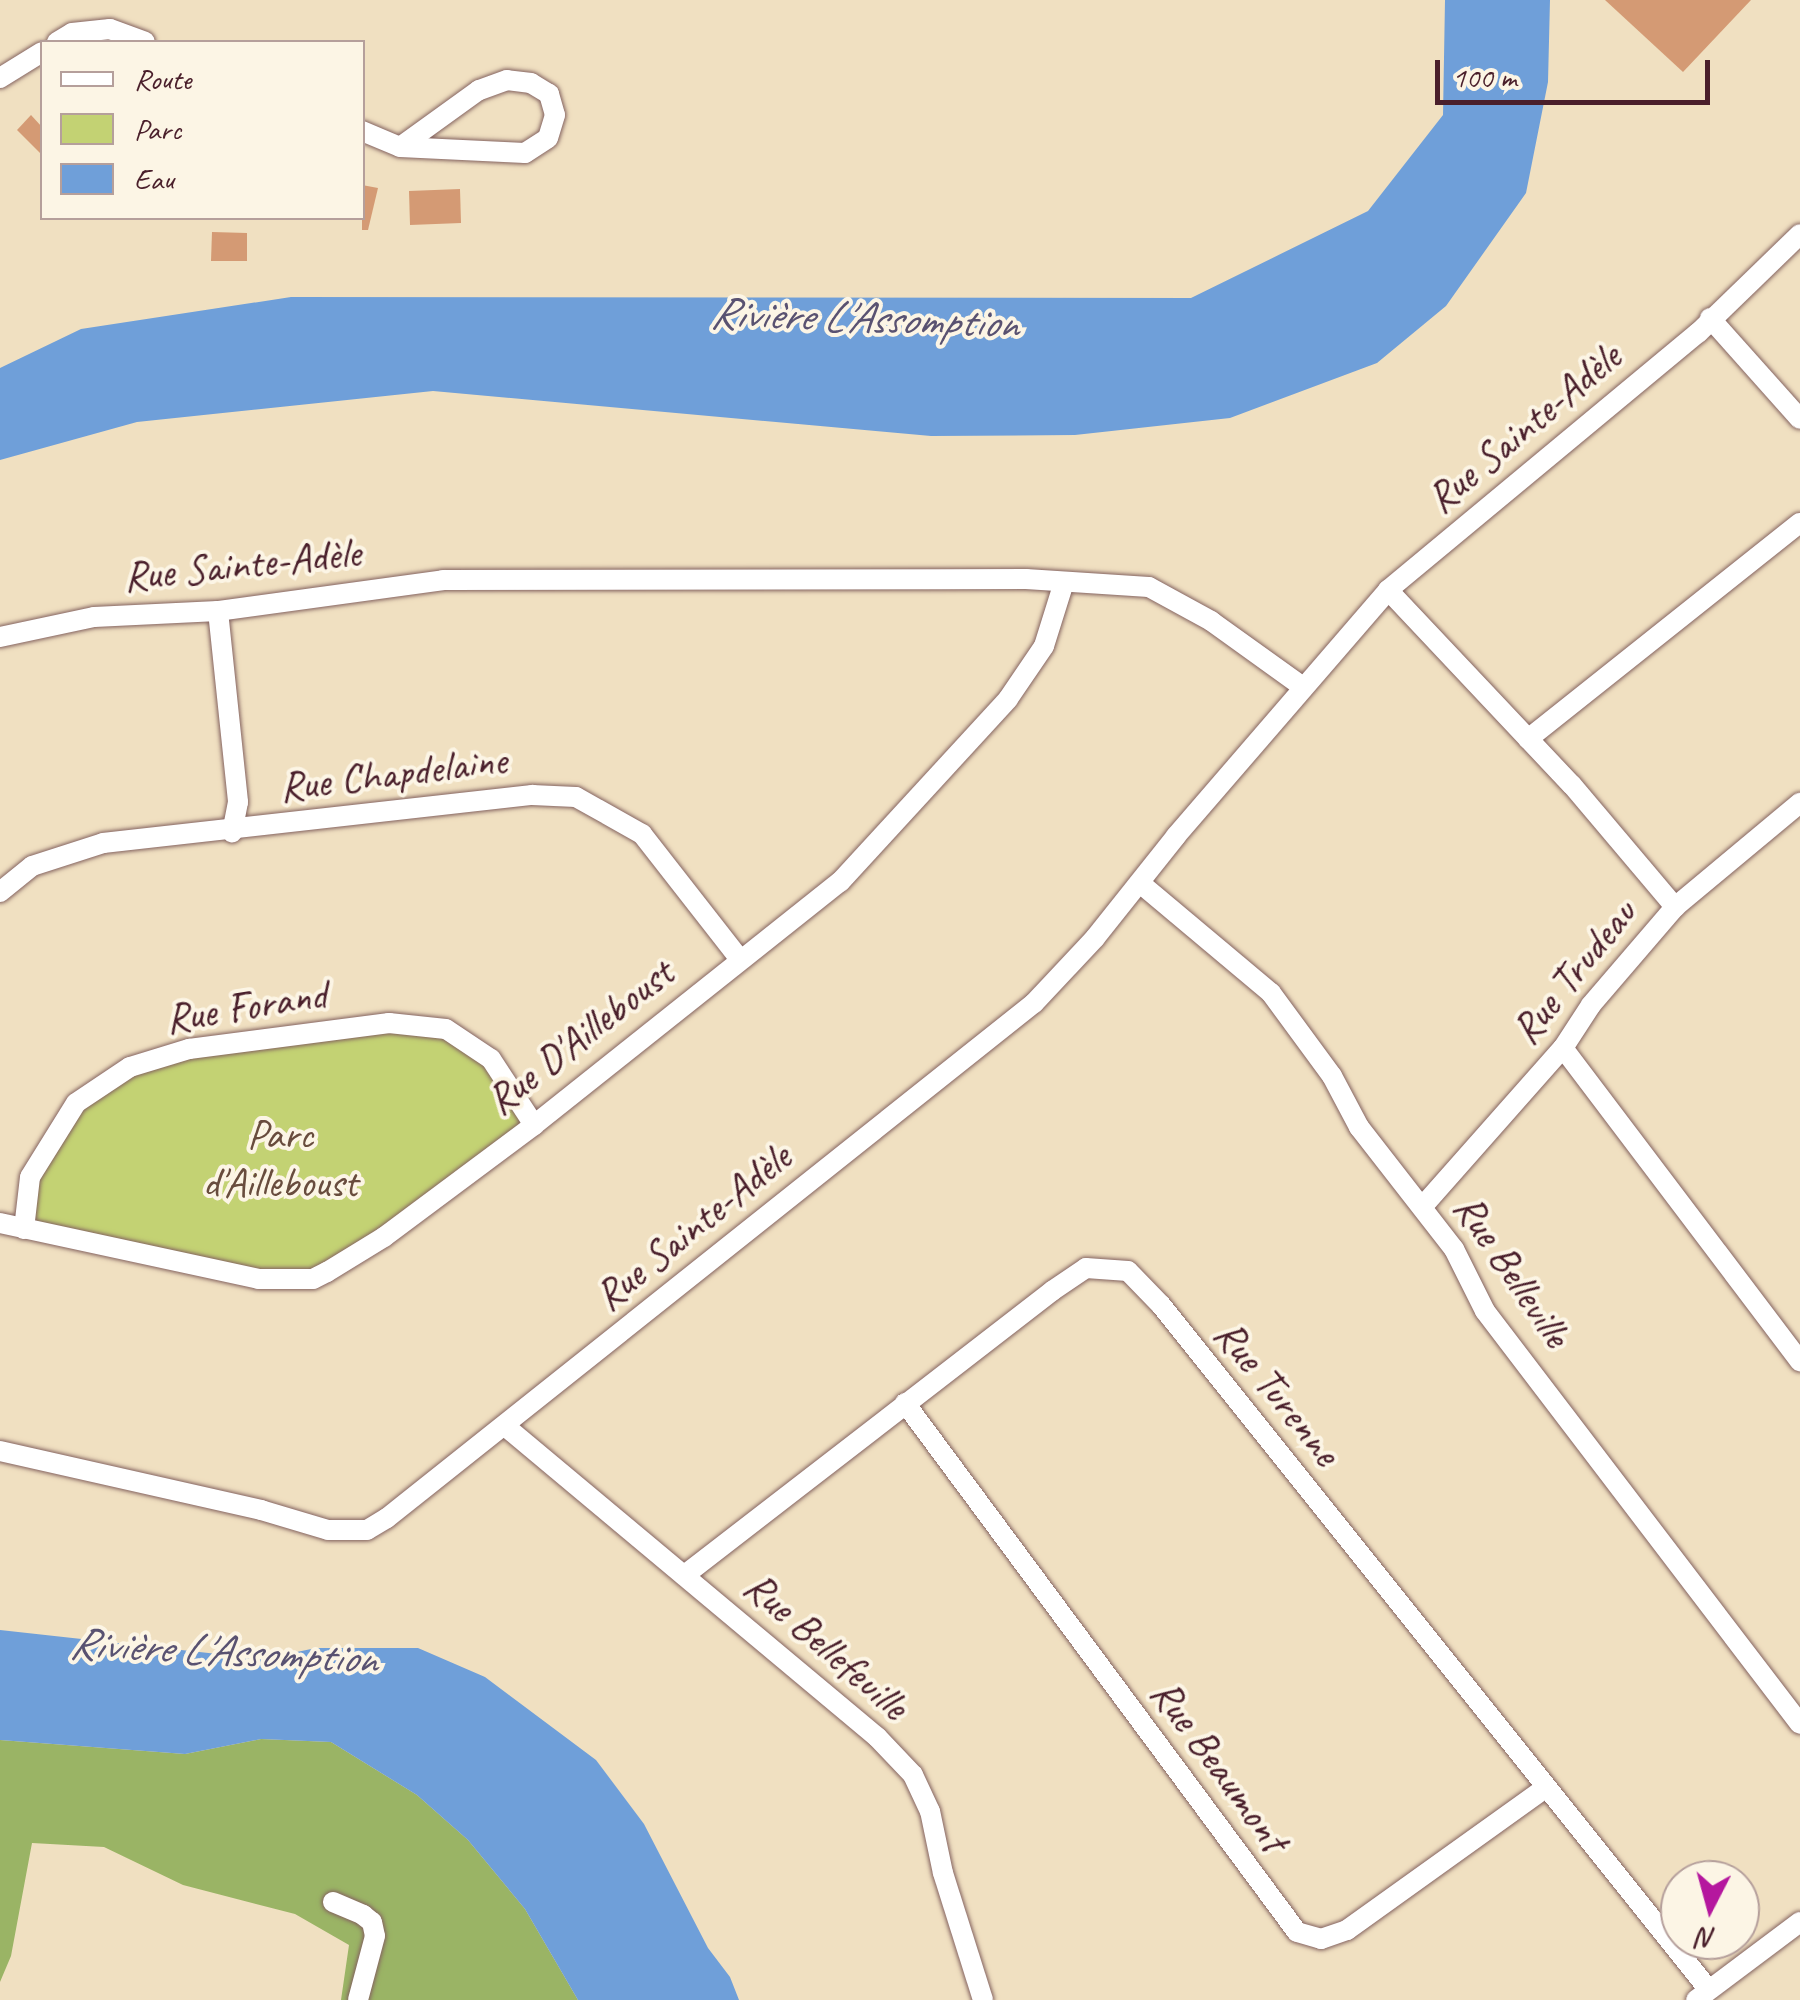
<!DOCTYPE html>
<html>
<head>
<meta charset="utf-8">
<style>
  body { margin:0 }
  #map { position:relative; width:1800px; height:2000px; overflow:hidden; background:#f0e0c1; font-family:Caveat,sans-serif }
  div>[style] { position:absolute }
  .green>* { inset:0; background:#c3d273 }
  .forest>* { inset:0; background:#9ab465 }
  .water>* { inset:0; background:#6f9fd9 }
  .building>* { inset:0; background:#d49a74 }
  .roads { filter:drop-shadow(0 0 2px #846360) drop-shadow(0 0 2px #846360) }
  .minor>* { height:20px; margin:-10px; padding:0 10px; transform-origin:10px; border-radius:10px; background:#fff }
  span { translate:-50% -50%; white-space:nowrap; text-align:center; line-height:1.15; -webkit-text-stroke:8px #fcf5e5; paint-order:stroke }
  .street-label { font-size:42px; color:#4a1f2b }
  .park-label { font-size:42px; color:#684c3d }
  .water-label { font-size:45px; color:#595271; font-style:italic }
  .legend { position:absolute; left:40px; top:40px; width:325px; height:180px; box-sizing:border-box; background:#fcf5e5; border:2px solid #b59f9b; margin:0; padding:12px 18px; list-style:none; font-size:30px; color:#4a1f2b }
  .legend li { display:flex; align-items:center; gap:20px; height:50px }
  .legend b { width:50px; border:2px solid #b59f9b }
  .north { position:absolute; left:1660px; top:1860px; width:100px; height:100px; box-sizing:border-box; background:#fcf5e5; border:2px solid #b59f9b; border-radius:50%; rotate:186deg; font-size:28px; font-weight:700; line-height:40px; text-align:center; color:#4a1f2b }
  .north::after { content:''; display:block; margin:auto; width:35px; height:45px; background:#b5179e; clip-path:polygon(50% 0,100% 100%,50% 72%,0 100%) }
  .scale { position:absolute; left:1435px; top:60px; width:275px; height:45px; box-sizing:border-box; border:5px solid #4a1f2b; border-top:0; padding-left:12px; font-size:30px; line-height:35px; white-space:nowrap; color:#4a1f2b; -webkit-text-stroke:8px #fcf5e5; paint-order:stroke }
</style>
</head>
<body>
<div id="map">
  <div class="green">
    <i style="clip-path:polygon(422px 1024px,491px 1059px,534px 1125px,313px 1279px,24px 1229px,30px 1177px,76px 1103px,130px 1067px)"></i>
  </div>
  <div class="forest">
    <i style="clip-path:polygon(261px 1739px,331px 1742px,417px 1795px,468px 1840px,525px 1909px,578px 2000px,341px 2000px,349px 1945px,295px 1914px,183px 1885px,104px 1847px,32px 1843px,11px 1956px,0 1982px,0 1740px,185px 1754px)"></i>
  </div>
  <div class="water">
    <i style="clip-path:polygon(1445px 0,1550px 0,1548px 82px,1526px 193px,1446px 306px,1377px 363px,1230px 418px,1075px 435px,931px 436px,433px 391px,137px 422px,0 460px,0 368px,81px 329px,291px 297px,1191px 298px,1368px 211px,1443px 115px)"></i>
    <i style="clip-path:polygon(0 1630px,263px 1659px,316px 1648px,418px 1648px,485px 1677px,596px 1760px,644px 1824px,708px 1948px,730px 1977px,739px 2000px,578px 2000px,525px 1909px,468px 1840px,417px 1795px,331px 1742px,261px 1739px,185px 1754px,0 1740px)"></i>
  </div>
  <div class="building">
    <i style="clip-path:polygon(1605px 0,1751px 0,1683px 72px)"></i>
    <i style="clip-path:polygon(31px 115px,42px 127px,42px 155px,17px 130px)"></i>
    <i style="clip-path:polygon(362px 185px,378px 188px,368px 230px,362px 230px)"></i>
    <i style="clip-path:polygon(460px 189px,461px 223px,410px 225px,409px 191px)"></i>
    <i style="clip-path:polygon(212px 232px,247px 233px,247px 261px,211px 261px)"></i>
  </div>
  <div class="roads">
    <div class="minor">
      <i style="left:57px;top:42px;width:17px;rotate:-31deg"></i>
      <i style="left:72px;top:33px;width:38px;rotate:-6deg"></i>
      <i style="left:110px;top:29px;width:37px;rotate:20deg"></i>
      <i style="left:0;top:78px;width:49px;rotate:-31.8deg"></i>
      <i style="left:362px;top:131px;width:41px;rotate:22.8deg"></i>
      <i style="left:400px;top:147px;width:125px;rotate:2.7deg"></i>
      <i style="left:525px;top:153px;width:27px;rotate:-33deg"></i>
      <i style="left:548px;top:138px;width:24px;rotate:-73deg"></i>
      <i style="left:555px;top:115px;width:22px;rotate:-106deg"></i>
      <i style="left:549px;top:94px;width:21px;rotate:-149deg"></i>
      <i style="left:531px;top:83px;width:24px;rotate:-173deg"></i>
      <i style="left:507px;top:80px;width:30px;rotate:160deg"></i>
      <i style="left:479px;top:90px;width:97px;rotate:144.2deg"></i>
      <i style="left:1710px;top:318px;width:135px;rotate:48.3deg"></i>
      <i style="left:1388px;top:590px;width:268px;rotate:46.7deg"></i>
      <i style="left:1572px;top:785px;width:160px;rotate:49.8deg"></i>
      <i style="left:218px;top:611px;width:192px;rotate:84deg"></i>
      <i style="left:238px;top:802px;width:31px;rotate:101deg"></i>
      <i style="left:0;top:637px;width:96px;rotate:-12deg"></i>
      <i style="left:94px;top:617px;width:124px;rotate:-2.8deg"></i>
      <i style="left:218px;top:611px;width:227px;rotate:-7.8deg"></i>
      <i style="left:443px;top:580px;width:583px;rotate:-0.1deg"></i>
      <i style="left:1026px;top:579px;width:123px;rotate:3.7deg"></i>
      <i style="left:1149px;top:587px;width:71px;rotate:28.7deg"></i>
      <i style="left:1211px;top:621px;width:113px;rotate:35.7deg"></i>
      <i style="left:1528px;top:739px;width:347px;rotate:-38.5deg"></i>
      <i style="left:1140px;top:883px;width:171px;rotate:40deg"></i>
      <i style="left:1271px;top:993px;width:103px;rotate:53.7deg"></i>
      <i style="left:1332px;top:1076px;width:58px;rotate:62.1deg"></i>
      <i style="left:1359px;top:1127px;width:155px;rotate:52.1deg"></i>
      <i style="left:1454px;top:1249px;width:69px;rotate:63.4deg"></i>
      <i style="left:1485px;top:1311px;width:519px;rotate:52.67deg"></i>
      <i style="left:0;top:892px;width:41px;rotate:-39.1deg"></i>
      <i style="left:32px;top:866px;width:75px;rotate:-17.9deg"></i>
      <i style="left:103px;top:843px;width:432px;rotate:-6.4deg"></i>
      <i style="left:532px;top:795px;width:44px;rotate:2.6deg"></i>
      <i style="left:576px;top:797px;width:76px;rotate:29.3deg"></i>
      <i style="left:642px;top:834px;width:157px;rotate:52deg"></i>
      <i style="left:1563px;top:1048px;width:393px;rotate:52.9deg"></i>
      <i style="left:1423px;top:1206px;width:211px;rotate:-48.5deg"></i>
      <i style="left:1563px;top:1048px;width:51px;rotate:-56.9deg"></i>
      <i style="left:1591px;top:1005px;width:129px;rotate:-49.4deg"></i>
      <i style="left:1675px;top:907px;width:163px;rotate:-39.8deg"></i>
      <i style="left:0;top:1223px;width:264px;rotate:12.2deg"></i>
      <i style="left:258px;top:1279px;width:55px"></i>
      <i style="left:313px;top:1279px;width:16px;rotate:-27deg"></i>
      <i style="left:327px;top:1272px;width:67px;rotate:-31.6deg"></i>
      <i style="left:384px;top:1237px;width:187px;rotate:-36.7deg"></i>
      <i style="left:534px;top:1125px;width:391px;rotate:-38.5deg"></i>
      <i style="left:840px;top:882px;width:248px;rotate:-47.4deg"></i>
      <i style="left:1008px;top:699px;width:64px;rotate:-55.8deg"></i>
      <i style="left:1044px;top:646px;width:67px;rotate:-72.6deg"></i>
      <i style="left:24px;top:1229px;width:52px;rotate:-83.4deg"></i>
      <i style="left:30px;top:1177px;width:87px;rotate:-58.1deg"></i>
      <i style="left:76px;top:1103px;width:65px;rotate:-33.7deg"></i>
      <i style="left:130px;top:1067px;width:62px;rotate:-17deg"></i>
      <i style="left:189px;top:1049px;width:202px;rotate:-7.4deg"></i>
      <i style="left:389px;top:1023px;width:57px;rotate:6deg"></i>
      <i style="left:446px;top:1029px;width:54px;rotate:33.7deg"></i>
      <i style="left:491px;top:1059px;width:79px;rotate:56.9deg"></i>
      <i style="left:905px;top:1403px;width:658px;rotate:53.46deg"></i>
      <i style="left:1297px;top:1932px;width:25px;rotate:16deg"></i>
      <i style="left:1321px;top:1939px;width:28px;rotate:-19deg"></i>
      <i style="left:1347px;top:1930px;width:244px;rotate:-35.6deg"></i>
      <i style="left:505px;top:1426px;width:485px;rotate:39.9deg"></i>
      <i style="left:877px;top:1737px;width:52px;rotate:46.5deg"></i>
      <i style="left:913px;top:1775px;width:40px;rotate:65deg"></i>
      <i style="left:930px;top:1811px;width:63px;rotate:78.2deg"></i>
      <i style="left:943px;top:1873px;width:133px;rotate:72.5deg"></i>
      <i style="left:0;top:1451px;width:268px;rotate:12.7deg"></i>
      <i style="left:261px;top:1510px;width:70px;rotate:16.6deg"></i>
      <i style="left:328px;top:1530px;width:39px"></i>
      <i style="left:367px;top:1530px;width:23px;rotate:-31deg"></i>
      <i style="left:387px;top:1518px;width:827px;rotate:-38.52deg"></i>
      <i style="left:1034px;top:1003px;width:89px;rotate:-46.8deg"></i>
      <i style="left:1095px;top:938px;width:130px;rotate:-51.5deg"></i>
      <i style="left:1176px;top:836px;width:325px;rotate:-49.2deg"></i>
      <i style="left:1388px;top:590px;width:403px;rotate:-39.7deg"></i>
      <i style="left:1698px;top:333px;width:142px;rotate:-44.1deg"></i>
      <i style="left:686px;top:1574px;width:463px;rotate:-37.7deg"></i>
      <i style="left:1052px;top:1291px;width:41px;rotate:-34.1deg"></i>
      <i style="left:1086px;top:1268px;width:42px;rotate:4.1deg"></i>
      <i style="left:1128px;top:1271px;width:47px;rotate:45.9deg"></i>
      <i style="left:1161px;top:1305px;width:877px;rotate:51.34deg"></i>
      <i style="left:333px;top:1902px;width:33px;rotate:23deg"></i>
      <i style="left:363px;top:1915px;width:11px;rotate:38deg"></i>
      <i style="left:372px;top:1922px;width:14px;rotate:78deg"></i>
      <i style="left:375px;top:1936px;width:66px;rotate:104.9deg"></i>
      <i style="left:1696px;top:2000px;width:130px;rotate:-36.9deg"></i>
    </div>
  </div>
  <div class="street-label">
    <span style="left:1524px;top:428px;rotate:-40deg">Rue Sainte-Adèle</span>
    <span style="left:242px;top:565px;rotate:-6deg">Rue Sainte-Adèle</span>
    <span style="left:393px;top:774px;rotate:-7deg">Rue Chapdelaine</span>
    <span style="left:1574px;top:972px;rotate:-51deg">Rue Trudeau</span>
    <span style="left:246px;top:1007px;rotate:-9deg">Rue Forand</span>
    <span style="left:580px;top:1037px;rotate:-38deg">Rue D'Ailleboust</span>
    <span style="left:693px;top:1227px;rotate:-39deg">Rue Sainte-Adèle</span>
    <span style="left:1512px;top:1271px;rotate:56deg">Rue Belleville</span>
    <span style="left:1277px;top:1393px;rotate:51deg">Rue Turenne</span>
    <span style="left:826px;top:1646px;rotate:41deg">Rue Bellefeuille</span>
    <span style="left:1219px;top:1766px;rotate:54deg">Rue Beaumont</span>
  </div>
  <div class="park-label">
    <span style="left:280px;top:1159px">Parc<br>d'Ailleboust</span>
  </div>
  <div class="water-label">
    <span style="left:864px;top:318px;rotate:2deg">Rivière L'Assomption</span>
    <span style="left:223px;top:1651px;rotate:3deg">Rivière L'Assomption</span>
  </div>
  <ul class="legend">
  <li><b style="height:12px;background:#fff"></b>Route</li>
  <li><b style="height:28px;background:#c3d273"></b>Parc</li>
  <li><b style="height:28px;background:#6f9fd9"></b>Eau</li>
  </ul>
  <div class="north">N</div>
  <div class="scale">100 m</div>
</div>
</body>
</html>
